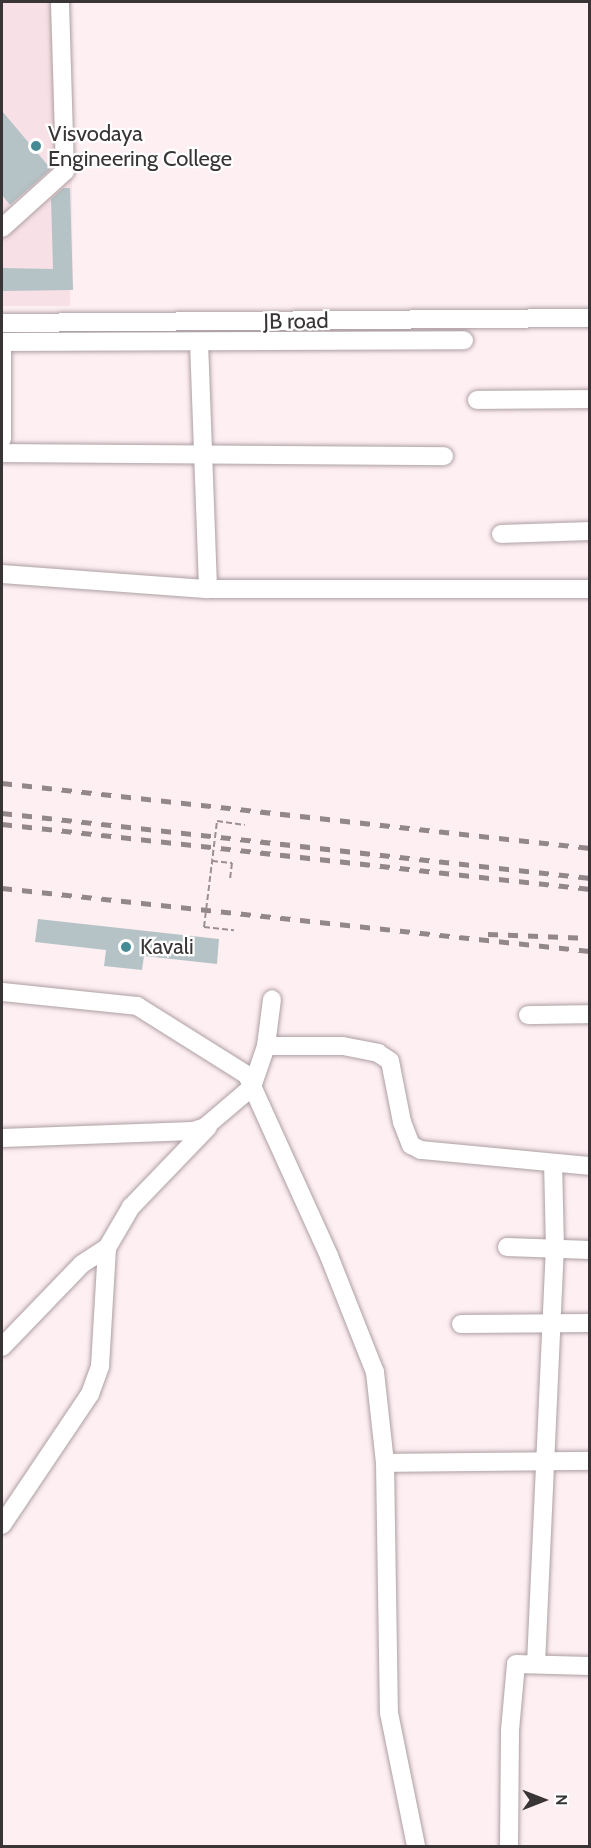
<!DOCTYPE html>
<html>
<head>
<meta charset="utf-8">
<style>
  body { margin:0 }
  #map { position:relative; width:591px; height:1848px; overflow:hidden; background:#feeff3; font-family:Cabin,sans-serif }
  div>[style] { position:absolute }
  .built>* { inset:0; background:#f8e1e6 }
  .building>* { inset:0; background:#b5c3c6 }
  .path>* { height:2px; margin-top:-1px; transform-origin:0; background:repeating-linear-gradient(90deg,#9a9093 0 6px,transparent 0 9px) }
  .roads { filter:drop-shadow(0 0 2px #ad9fa2) drop-shadow(0 0 2px #ad9fa2) }
  .minor>* { height:18px; margin:-9px; padding:0 9px; transform-origin:9px; border-radius:9px; background:#fff }
  .rail>* { height:4.5px; margin-top:-2.25px; transform-origin:0; background:repeating-linear-gradient(90deg,#92888a 0 10px,transparent 0 20px) }
  .path-bridge>* { height:2px; margin-top:-1px; transform-origin:0; background:repeating-linear-gradient(90deg,#9a9093 0 6px,transparent 0 9px) }
  .dots>* { width:16px; height:16px; translate:-50% -50%; box-sizing:border-box; border:3px solid #fff; border-radius:50% }
  span { translate:-50% -50%; white-space:nowrap; text-align:center; line-height:1.15; -webkit-text-stroke:4.5px #fff; paint-order:stroke }
  .poi-label { font-size:22px; color:#393435 }
  .left { translate:0 -50%; text-align:left }
  .street-label { font-size:22px; color:#393435 }
  .frame { position:absolute; inset:0; border:3px solid #393435; pointer-events:none }
  .north { position:absolute; left:513px; top:1770px; width:60px; height:60px; -webkit-text-stroke:4px #fff; paint-order:stroke; rotate:90deg; font-size:16px; font-weight:700; line-height:24px; text-align:center; color:#393435 }
  .north::after { content:''; display:block; margin:auto; width:21px; height:27px; background:#393435; clip-path:polygon(50% 0,100% 100%,50% 72%,0 100%) }
</style>
</head>
<body>
<div id="map">
  <div class="built">
    <i style="clip-path:polygon(2px 2px,70px 2px,73px 290px,70px 290px,70px 306px,2px 306px)"></i>
  </div>
  <div class="building">
    <i style="clip-path:polygon(2px 111px,51px 169px,10px 205px,2px 195px)"></i>
    <i style="clip-path:polygon(63px 188px,70px 188px,73px 290px,2px 291px,2px 268px,53px 269px,51px 199px)"></i>
    <i style="clip-path:polygon(38px 919px,219px 939px,217px 964px,144px 956px,142px 970px,104px 966px,106px 950px,35px 942px)"></i>
  </div>
  <div class="path">
    <i style="left:217px;top:821px;width:28px;rotate:8deg"></i>
    <i style="left:212px;top:861px;width:20px;rotate:6deg"></i>
    <i style="left:232px;top:863px;width:16px;rotate:97deg"></i>
    <i style="left:204px;top:927px;width:30px;rotate:6deg"></i>
  </div>
  <div class="roads">
    <div class="minor">
      <i style="left:2px;top:228px;width:85px;rotate:-42.1deg"></i>
      <i style="left:65px;top:171px;width:169px;rotate:-91.7deg"></i>
      <i style="left:2px;top:323px;width:588px;rotate:-0.49deg"></i>
      <i style="left:199px;top:342px;width:247px;rotate:87.9deg"></i>
      <i style="left:477px;top:400px;width:113px;rotate:-0.5deg"></i>
      <i style="left:2px;top:439px;width:97px;rotate:-90deg"></i>
      <i style="left:2px;top:342px;width:462px;rotate:-0.2deg"></i>
      <i style="left:2px;top:453px;width:442px;rotate:0.4deg"></i>
      <i style="left:501px;top:534px;width:89px;rotate:-1.9deg"></i>
      <i style="left:2px;top:574px;width:207px;rotate:4.2deg"></i>
      <i style="left:208px;top:589px;width:382px"></i>
      <i style="left:2px;top:992px;width:136px;rotate:5.9deg"></i>
      <i style="left:137px;top:1006px;width:130px;rotate:32.1deg"></i>
      <i style="left:247px;top:1075px;width:199px;rotate:65.6deg"></i>
      <i style="left:329px;top:1256px;width:125px;rotate:68.4deg"></i>
      <i style="left:375px;top:1372px;width:92px;rotate:83.7deg"></i>
      <i style="left:385px;top:1463px;width:250px;rotate:89.1deg"></i>
      <i style="left:389px;top:1713px;width:136px;rotate:78.5deg"></i>
      <i style="left:528px;top:1015px;width:62px;rotate:-0.9deg"></i>
      <i style="left:266px;top:1046px;width:77px"></i>
      <i style="left:343px;top:1046px;width:36px;rotate:11deg"></i>
      <i style="left:378px;top:1053px;width:14px;rotate:34deg"></i>
      <i style="left:390px;top:1061px;width:62px;rotate:78.9deg"></i>
      <i style="left:402px;top:1122px;width:25px;rotate:69deg"></i>
      <i style="left:411px;top:1145px;width:11px;rotate:27deg"></i>
      <i style="left:421px;top:1150px;width:170px;rotate:5.4deg"></i>
      <i style="left:2px;top:1138px;width:191px;rotate:-2.1deg"></i>
      <i style="left:193px;top:1131px;width:13px;rotate:-18deg"></i>
      <i style="left:205px;top:1127px;width:62px;rotate:-40.4deg"></i>
      <i style="left:252px;top:1087px;width:43px;rotate:-71.1deg"></i>
      <i style="left:266px;top:1046px;width:47px;rotate:-82.7deg"></i>
      <i style="left:507px;top:1247px;width:83px;rotate:2.1deg"></i>
      <i style="left:461px;top:1324px;width:129px;rotate:-0.4deg"></i>
      <i style="left:2px;top:1347px;width:115px;rotate:-46.1deg"></i>
      <i style="left:82px;top:1264px;width:30px;rotate:-33deg"></i>
      <i style="left:107px;top:1248px;width:48px;rotate:-59.7deg"></i>
      <i style="left:131px;top:1207px;width:111px;rotate:-46.1deg"></i>
      <i style="left:385px;top:1463px;width:205px;rotate:-0.6deg"></i>
      <i style="left:2px;top:1525px;width:158px;rotate:-56.1deg"></i>
      <i style="left:90px;top:1394px;width:30px;rotate:-70deg"></i>
      <i style="left:100px;top:1366px;width:118px;rotate:-86.6deg"></i>
      <i style="left:536px;top:1664px;width:415px;rotate:-87.4deg"></i>
      <i style="left:555px;top:1249px;width:85px;rotate:-91.3deg"></i>
      <i style="left:509px;top:1846px;width:116px;rotate:-89.5deg"></i>
      <i style="left:510px;top:1730px;width:66px;rotate:-84.8deg"></i>
      <i style="left:516px;top:1664px;width:74px;rotate:1.5deg"></i>
    </div>
  </div>
  <div class="rail">
    <i style="left:2px;top:783px;width:592px;rotate:6.31deg"></i>
    <i style="left:2px;top:813px;width:592px;rotate:6.31deg"></i>
    <i style="left:2px;top:824px;width:592px;rotate:6.31deg"></i>
    <i style="left:2px;top:888px;width:591px;rotate:6.12deg"></i>
    <i style="left:488px;top:934px;width:102px;rotate:2.2deg"></i>
  </div>
  <div class="path-bridge">
    <i style="left:204px;top:927px;width:107px;rotate:-83deg"></i>
  </div>
  <div class="dots">
    <i style="left:36px;top:146px;background:#458b96"></i>
    <i style="left:126px;top:947px;background:#458b96"></i>
  </div>
  <div class="poi-label">
    <span class="left" style="left:48px;top:146px">Visvodaya<br>Engineering College</span>
    <span class="left" style="left:140px;top:947px">Kavali</span>
  </div>
  <div class="street-label">
    <span style="left:296px;top:321px;rotate:-1deg">JB road</span>
  </div>
  <div class="frame"></div>
  <div class="north">N</div>
</div>
</body>
</html>
